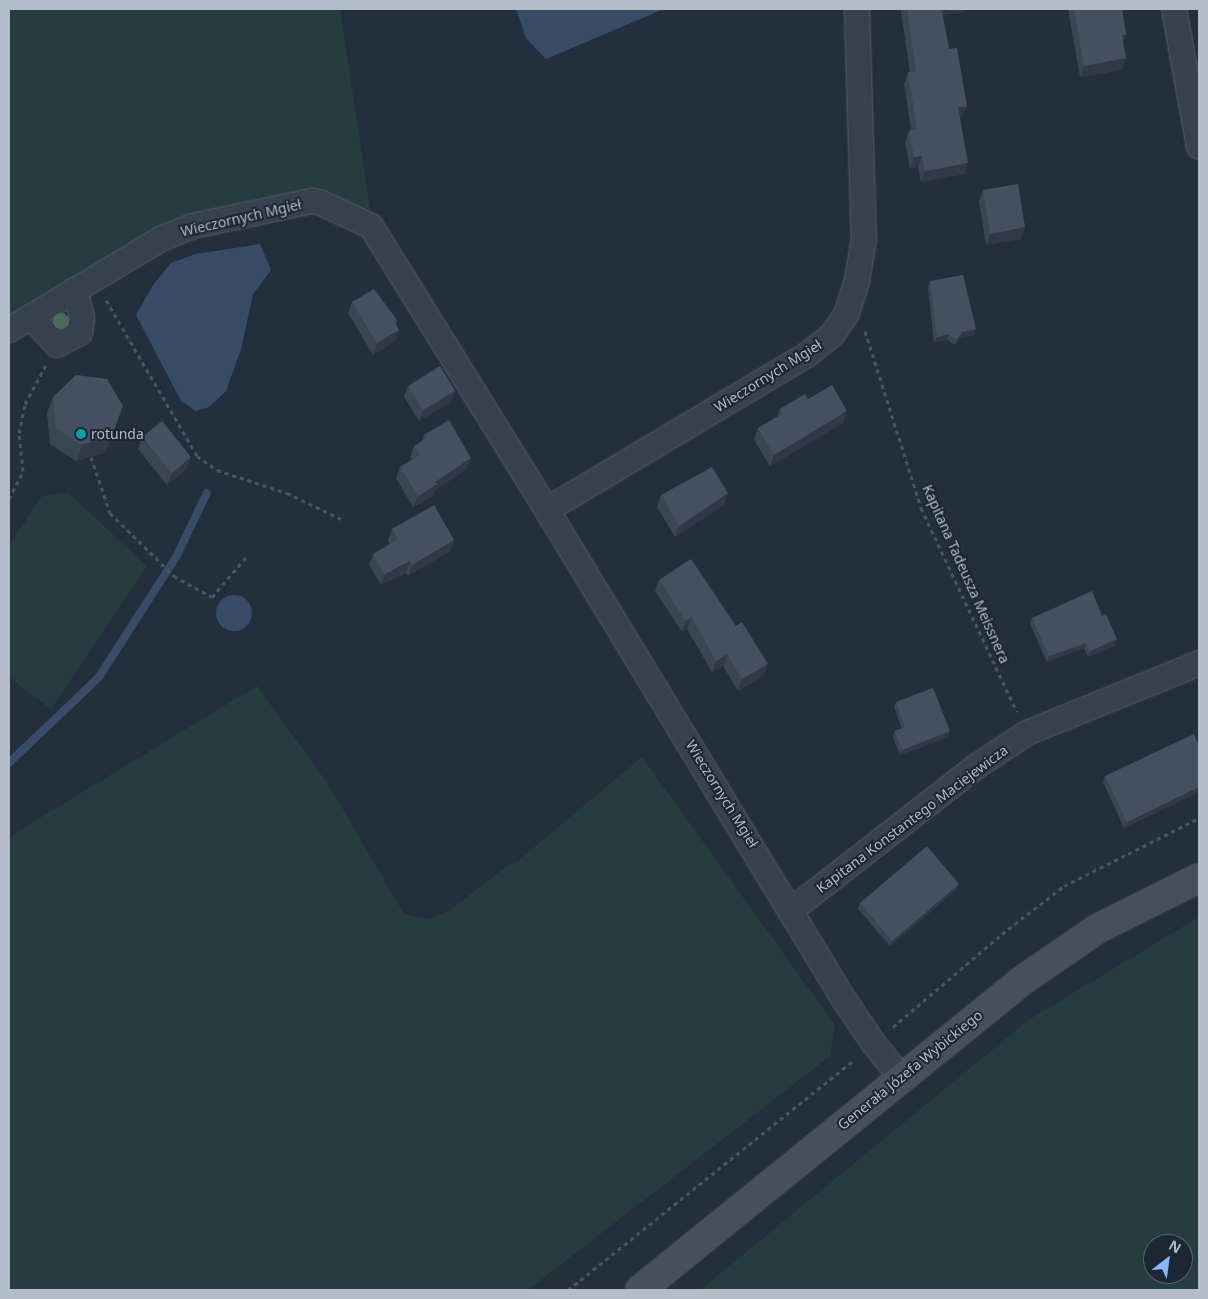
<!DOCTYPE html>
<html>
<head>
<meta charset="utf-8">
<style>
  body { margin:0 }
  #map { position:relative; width:1208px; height:1299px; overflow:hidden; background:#242f3e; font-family:"Noto Sans",sans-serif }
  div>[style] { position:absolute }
  .green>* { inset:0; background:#263c3f }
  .water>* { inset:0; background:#394c67 }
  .round { border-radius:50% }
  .stream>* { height:8px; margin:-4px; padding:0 4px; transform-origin:4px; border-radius:4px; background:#394c67 }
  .path>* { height:3px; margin-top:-1.5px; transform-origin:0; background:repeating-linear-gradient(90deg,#44595c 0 4px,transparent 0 8px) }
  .roads { filter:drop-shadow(0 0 1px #565f6c) drop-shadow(0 0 1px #565f6c) }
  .minor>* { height:24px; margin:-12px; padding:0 12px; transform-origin:12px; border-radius:12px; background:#38414e }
  .secondary>* { height:28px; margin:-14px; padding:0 14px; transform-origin:14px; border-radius:14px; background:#465061 }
  .trees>* { width:16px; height:16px; margin:-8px; border-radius:50%; background:#4b6a5d }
  .wall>* { inset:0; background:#3b4654 }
  .shaded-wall>* { inset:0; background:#303945 }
  .building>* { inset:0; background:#455162 }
  .dots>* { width:14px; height:14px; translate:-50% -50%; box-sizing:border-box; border:2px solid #1d2633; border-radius:50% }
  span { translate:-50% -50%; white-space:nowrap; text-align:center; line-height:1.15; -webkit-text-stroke:4px #1d2633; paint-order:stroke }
  .street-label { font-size:14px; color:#b4bcc9 }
  .poi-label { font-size:14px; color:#b4bcc9 }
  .left { translate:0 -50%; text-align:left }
  .frame { position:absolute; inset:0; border:10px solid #b4bcc9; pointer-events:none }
  .north { position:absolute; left:1143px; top:1234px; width:50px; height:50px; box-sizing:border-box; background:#1d2633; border:1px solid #59626f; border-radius:50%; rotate:30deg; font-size:14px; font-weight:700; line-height:20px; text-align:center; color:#b4bcc9 }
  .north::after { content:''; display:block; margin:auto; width:18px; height:22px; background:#8ab4f8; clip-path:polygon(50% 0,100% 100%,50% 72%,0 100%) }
</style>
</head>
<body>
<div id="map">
  <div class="green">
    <i style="clip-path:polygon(9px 9px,340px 9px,371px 214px,290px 194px,9px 320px)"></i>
    <i style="clip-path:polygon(67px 492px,147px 566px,51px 709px,9px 677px,9px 546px,42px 496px)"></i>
    <i style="clip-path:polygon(257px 686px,328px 784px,404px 914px,428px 919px,449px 911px,502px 870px,519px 860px,642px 757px,835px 1025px,830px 1056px,528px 1290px,9px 1290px,9px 840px,15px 833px)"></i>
    <i style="clip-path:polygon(evenodd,1199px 917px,1199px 1290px,700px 1290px,1030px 1019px,1199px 917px,1153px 1244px,1183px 1244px,1183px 1274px,1153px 1274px,1153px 1244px)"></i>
  </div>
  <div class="water">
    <i style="clip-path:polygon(516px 9px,664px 9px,546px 59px,526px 38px)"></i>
    <i style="clip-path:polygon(260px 244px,271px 270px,253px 294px,241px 349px,226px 391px,209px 407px,196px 411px,181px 401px,136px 315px,153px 285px,171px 263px,196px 254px)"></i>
    <i class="round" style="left:216px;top:595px;width:36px;height:36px"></i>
  </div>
  <div class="stream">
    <i style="left:9px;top:763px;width:124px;rotate:-43.7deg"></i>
    <i style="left:99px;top:677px;width:143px;rotate:-57.3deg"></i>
    <i style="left:176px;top:557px;width:71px;rotate:-64.2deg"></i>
  </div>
  <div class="path">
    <i style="left:106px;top:300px;width:181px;rotate:59.7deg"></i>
    <i style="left:197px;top:456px;width:24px;rotate:35deg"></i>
    <i style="left:217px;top:470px;width:74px;rotate:18.2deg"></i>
    <i style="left:287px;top:493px;width:60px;rotate:25.7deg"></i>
    <i style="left:865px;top:331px;width:186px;rotate:72.4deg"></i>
    <i style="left:921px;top:508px;width:225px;rotate:64.8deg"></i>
    <i style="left:91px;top:457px;width:59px;rotate:71.3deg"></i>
    <i style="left:110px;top:513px;width:90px;rotate:44.5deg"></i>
    <i style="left:174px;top:576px;width:43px;rotate:28.9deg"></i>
    <i style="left:212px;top:597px;width:54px;rotate:-49.5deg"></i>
    <i style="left:9px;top:499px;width:31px;rotate:-63deg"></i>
    <i style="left:23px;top:471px;width:38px;rotate:-96deg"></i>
    <i style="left:19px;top:433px;width:30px;rotate:-78deg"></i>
    <i style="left:25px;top:404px;width:44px;rotate:-61.7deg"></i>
    <i style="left:893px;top:1027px;width:143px;rotate:-40.5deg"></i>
    <i style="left:1002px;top:934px;width:78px;rotate:-37.7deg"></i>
    <i style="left:1064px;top:886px;width:151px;rotate:-26.7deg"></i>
    <i style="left:568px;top:1290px;width:367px;rotate:-38.8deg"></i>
  </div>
  <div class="roads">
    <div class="minor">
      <i style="left:857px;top:9px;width:230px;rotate:88.3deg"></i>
      <i style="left:864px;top:239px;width:43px;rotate:99.5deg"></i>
      <i style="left:857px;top:281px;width:36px;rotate:108deg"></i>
      <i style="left:846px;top:315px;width:24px;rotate:125deg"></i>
      <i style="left:832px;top:335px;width:34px;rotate:142deg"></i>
      <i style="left:805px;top:356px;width:300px;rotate:149.2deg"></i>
      <i style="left:547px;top:510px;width:571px;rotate:58.76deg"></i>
      <i style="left:843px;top:998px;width:55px;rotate:56deg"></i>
      <i style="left:874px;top:1044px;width:41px;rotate:50.9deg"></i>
      <i style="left:1174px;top:9px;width:140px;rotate:79.7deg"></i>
      <i style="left:31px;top:317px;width:38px;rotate:47deg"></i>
      <i style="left:57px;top:345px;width:26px;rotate:-28deg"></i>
      <i style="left:80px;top:333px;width:16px;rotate:-83deg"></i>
      <i style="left:82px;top:317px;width:28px;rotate:-105deg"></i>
      <i style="left:9px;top:330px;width:179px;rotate:-30.9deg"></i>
      <i style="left:163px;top:238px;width:32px;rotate:-22deg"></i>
      <i style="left:193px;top:226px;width:123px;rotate:-11.8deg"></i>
      <i style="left:313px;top:201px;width:8px;rotate:14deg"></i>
      <i style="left:321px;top:203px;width:55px;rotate:24.7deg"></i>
      <i style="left:371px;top:226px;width:334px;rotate:58.2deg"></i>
      <i style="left:793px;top:909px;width:233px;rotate:-37.9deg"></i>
      <i style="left:977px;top:766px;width:60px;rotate:-33.4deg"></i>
      <i style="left:1027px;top:733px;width:186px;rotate:-22.1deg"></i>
    </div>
    <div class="secondary">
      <i style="left:640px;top:1290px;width:489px;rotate:-39deg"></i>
      <i style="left:1020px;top:982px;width:93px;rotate:-34.5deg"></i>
      <i style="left:1097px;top:929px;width:114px;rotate:-26.6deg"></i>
    </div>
  </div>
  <div class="trees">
    <i style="left:61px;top:321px"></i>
  </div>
  <div class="wall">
    <i style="clip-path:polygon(902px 9px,964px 9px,963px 12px,943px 15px,949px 49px,967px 106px,962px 117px,960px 117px,964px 174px,921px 182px,918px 167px,910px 168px,905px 142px,909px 131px,911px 130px,904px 84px,908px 72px,910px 72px,901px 12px)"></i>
    <i style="clip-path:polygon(1068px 9px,1122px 9px,1126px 34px,1123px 43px,1126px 58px,1122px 70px,1080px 77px)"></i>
    <i style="clip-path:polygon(983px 190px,1021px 239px,986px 245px,979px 201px)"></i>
    <i style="clip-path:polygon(930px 281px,976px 329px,974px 335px,960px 338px,955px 345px,947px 340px,934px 342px,928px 287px)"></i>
    <i style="clip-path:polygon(352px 302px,397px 320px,396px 324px,399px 330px,395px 341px,373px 355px,348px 313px)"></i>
    <i style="clip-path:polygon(408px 386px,451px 402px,419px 421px,404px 397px)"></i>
    <i style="clip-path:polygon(53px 397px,106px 452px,76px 461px,50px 444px,47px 413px)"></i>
    <i style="clip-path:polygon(808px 399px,843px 423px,770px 466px,754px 440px,758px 428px,777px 417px,780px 409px)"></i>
    <i style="clip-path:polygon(424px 435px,467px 469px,435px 490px,433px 496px,413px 507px,396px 478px,400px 467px,412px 460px,410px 457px,414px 446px,422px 441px)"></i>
    <i style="clip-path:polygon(142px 437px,187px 469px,167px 485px,138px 449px)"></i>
    <i style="clip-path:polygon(661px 495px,724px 505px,675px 537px,657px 507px)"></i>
    <i style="clip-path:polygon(392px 529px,454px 540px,450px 551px,408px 576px,406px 573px,381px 585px,369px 565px,373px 554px,390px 544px,388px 541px)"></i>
    <i style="clip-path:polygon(659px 580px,764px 675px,738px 691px,723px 666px,712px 672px,687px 629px,682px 632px,655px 591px)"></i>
    <i style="clip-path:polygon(1102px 616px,1117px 639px,1115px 645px,1088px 657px,1084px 648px,1047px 662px,1030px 624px,1032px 618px)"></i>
    <i style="clip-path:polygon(896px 702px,948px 737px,900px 755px,893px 737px,895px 731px,902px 729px,894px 707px)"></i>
    <i style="clip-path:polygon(1199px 746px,1199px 792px,1124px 828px,1103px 782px,1105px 776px)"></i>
    <i style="clip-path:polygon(959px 884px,957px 889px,890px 946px,858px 909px,860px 903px)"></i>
  </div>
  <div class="shaded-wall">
    <i style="clip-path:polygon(939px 9px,964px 9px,963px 12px,937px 16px)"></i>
    <i style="clip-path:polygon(1126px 34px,1122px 45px,1122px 35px)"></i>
    <i style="clip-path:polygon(1126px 58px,1122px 70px,1080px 77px,1084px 66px)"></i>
    <i style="clip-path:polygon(967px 106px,962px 117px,954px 118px,958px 107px)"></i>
    <i style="clip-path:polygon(922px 156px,918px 167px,910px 168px,914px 157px)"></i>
    <i style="clip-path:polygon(968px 163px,964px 174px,921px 182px,925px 171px)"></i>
    <i style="clip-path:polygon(1025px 227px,1021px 239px,986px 245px,990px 234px)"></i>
    <i style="clip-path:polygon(976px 329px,974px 335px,960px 338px,955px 345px,957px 340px,962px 332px)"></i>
    <i style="clip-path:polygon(399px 330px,395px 341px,373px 355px,377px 343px)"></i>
    <i style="clip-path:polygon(949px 334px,947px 340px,934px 342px,937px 337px)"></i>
    <i style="clip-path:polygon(455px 391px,451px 402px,419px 421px,423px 410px)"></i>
    <i style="clip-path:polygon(847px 411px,843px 423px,770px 466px,774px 455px)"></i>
    <i style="clip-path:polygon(112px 435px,106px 452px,76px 461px,82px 445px)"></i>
    <i style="clip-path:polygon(191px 457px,187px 469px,167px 485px,172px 473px)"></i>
    <i style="clip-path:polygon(471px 458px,467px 469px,435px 490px,433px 496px,413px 507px,418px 496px,435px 482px)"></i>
    <i style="clip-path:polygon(728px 493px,724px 505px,675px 537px,679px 526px)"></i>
    <i style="clip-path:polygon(454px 540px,450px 551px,408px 576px,412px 565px)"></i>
    <i style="clip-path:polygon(410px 561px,406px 573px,381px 585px,385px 574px)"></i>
    <i style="clip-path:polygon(692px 617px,687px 629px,682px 632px,686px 621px)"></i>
    <i style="clip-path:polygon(1117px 639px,1115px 645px,1088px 657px,1090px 651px)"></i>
    <i style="clip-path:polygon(1086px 643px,1084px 648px,1047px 662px,1049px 656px)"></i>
    <i style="clip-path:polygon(727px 654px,723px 666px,712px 672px,716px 661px)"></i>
    <i style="clip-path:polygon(768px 664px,764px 675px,738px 691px,742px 679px)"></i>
    <i style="clip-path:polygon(950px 731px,948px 737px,900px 755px,902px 750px)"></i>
    <i style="clip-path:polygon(1199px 787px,1199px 792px,1124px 828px,1127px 822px)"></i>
    <i style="clip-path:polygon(959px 884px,957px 889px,890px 946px,892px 941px)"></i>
  </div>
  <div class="building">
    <i style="clip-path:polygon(907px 9px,941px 9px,949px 49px,957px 48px,967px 106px,958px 107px,968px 163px,925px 171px,922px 156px,914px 157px,909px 131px,917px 129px,908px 72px,916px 71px)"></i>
    <i style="clip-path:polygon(1074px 9px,1122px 9px,1126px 34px,1122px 35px,1126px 58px,1084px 66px)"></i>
    <i style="clip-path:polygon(1018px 184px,1025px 227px,990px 234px,983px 190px)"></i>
    <i style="clip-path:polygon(963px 275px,976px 329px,962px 332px,957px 340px,949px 334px,937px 337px,930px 281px)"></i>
    <i style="clip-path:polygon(374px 289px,397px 320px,394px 322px,399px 330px,377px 343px,352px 302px)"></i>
    <i style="clip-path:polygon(440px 366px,455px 391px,423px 410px,408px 386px)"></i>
    <i style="clip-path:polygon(76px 375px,107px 379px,123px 406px,112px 435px,82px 445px,56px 428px,53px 397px)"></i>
    <i style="clip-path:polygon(832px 385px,847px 411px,774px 455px,758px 428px,782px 414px,780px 409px,805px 394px,808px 399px)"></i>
    <i style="clip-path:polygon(449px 420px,471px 458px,435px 482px,437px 484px,418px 496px,400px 467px,420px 455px,414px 446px,426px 439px,424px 435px)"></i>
    <i style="clip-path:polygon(162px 421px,191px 457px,172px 473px,142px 437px)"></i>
    <i style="clip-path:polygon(712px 467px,728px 493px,679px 526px,661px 495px)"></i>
    <i style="clip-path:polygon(434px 505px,454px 540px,412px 565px,410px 561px,385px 574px,373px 554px,398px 539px,392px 529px)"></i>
    <i style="clip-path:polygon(691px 559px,736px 626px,742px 622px,768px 664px,742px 679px,727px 654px,716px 661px,692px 617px,686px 621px,659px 580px)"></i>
    <i style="clip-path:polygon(1092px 591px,1102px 616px,1106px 614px,1117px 639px,1090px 651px,1086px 643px,1049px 656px,1032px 618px)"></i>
    <i style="clip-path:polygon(933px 688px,950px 731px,902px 750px,895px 731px,905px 727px,896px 702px)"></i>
    <i style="clip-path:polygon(1194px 734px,1199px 746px,1199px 787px,1127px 822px,1105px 776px)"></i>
    <i style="clip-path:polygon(927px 846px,959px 884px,892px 941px,860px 903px)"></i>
  </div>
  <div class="dots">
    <i style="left:81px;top:434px;background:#0f9aa8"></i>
  </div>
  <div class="street-label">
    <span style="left:241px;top:218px;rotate:-13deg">Wieczornych Mgieł</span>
    <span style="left:768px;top:376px;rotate:-32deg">Wieczornych Mgieł</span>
    <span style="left:966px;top:574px;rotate:66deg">Kapitana Tadeusza Meissnera</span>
    <span style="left:722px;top:794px;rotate:58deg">Wieczornych Mgieł</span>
    <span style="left:912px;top:819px;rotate:-37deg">Kapitana Konstantego Maciejewicza</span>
    <span style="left:910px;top:1070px;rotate:-39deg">Generała Józefa Wybickiego</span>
  </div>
  <div class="poi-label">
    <span class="left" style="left:91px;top:434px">rotunda</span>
  </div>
  <div class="frame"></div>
  <div class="north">N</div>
</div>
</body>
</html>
